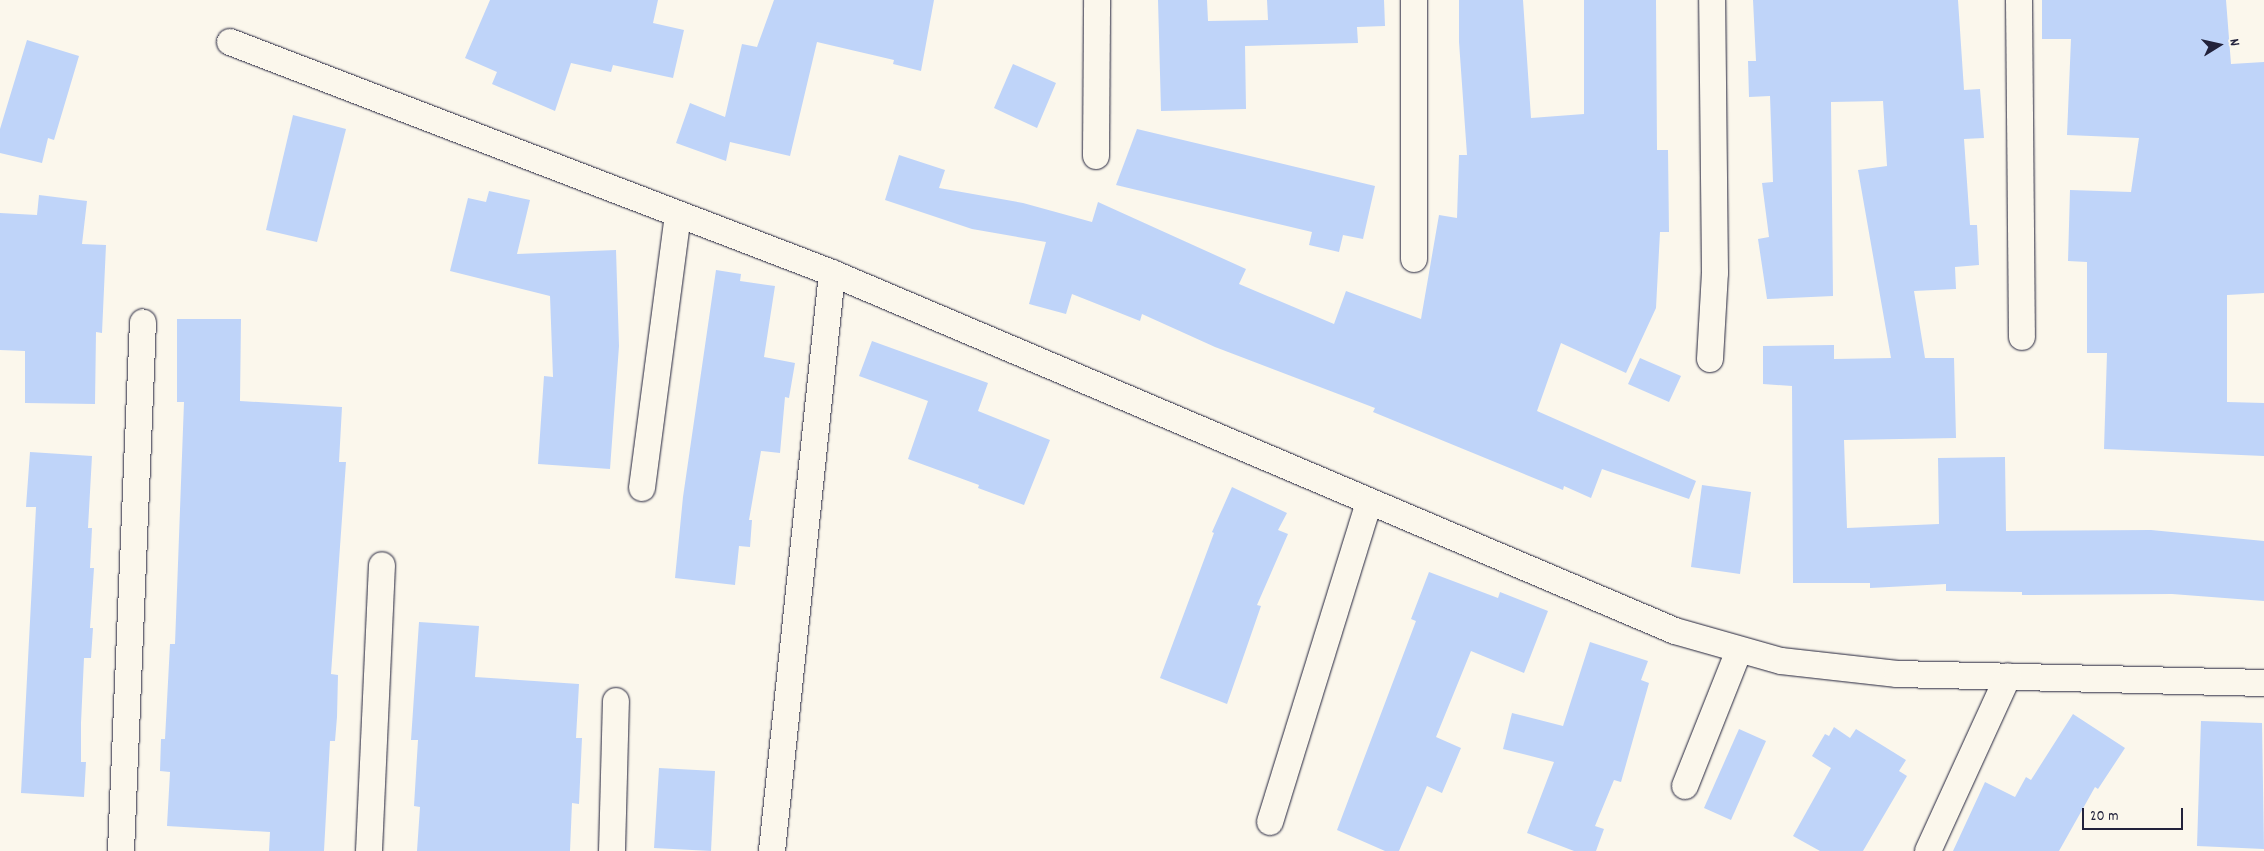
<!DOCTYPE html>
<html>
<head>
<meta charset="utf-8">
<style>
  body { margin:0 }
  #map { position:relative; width:2264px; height:851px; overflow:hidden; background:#fbf7ec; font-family:Dekko,sans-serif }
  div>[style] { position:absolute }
  .building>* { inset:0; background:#bfd4f9 }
  .roads { filter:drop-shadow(0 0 1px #22223b) drop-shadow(0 0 1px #22223b) }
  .minor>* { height:26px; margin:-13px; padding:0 13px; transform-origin:13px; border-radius:13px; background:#fbf7ec }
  span { translate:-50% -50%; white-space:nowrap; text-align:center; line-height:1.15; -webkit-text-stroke:5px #fbf7ec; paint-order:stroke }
  .north { position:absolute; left:2194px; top:20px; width:50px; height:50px; -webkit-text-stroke:4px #fbf7ec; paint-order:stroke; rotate:80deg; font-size:14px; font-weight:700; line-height:20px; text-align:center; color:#22223b }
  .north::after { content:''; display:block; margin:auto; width:18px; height:22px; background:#22223b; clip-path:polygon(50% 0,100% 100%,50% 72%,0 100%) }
  .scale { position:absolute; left:2082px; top:808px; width:101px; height:22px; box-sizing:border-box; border:2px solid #22223b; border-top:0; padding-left:6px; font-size:15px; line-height:18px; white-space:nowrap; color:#22223b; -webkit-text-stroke:4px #fbf7ec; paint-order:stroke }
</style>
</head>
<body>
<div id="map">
  <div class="building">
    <i style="clip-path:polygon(490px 0,658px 0,653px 23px,684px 30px,673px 78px,613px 65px,611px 72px,571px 63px,555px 111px,492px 84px,497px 72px,465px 58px)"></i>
    <i style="clip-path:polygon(774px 0,934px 0,921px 71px,893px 64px,894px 60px,817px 42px,790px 156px,730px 142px,726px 161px,676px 143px,690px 103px,725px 117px,742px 44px,757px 47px)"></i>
    <i style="clip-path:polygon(1158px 0,1207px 0,1208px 21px,1268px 20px,1267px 0,1384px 0,1385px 26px,1357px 27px,1358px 43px,1245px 46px,1246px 109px,1161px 111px)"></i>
    <i style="clip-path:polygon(1459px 0,1523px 0,1531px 118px,1584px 114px,1584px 0,1656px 0,1657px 150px,1668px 150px,1669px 232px,1660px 232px,1656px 308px,1626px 373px,1561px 343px,1537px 411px,1696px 481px,1689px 499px,1602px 469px,1591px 498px,1564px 486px,1563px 490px,1373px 412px,1375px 408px,1215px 347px,1142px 314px,1140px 321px,1072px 294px,1066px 314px,1029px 304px,1046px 242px,972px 229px,885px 200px,899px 155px,945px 170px,939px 188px,1023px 203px,1092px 222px,1098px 202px,1246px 269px,1239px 284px,1334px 324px,1346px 291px,1421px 319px,1439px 215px,1457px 218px,1459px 155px,1467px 155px,1459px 42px)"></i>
    <i style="clip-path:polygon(1753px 0,1958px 0,1964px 90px,1980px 89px,1984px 138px,1964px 139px,1970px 225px,1977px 225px,1979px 265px,1955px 267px,1956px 289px,1914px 291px,1925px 358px,1954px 358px,1956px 438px,1844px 440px,1847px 528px,1939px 524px,1938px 458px,2005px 457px,2006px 531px,2151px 530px,2264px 541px,2264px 601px,2172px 594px,2022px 595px,2022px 592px,1946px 591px,1946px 584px,1870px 588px,1870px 583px,1793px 583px,1792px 386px,1763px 384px,1763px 346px,1834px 345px,1834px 359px,1891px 358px,1858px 170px,1887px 166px,1883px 101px,1831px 102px,1833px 296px,1767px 299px,1758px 239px,1769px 237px,1762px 183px,1773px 182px,1770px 96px,1749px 97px,1748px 61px,1756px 61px)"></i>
    <i style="clip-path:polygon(2042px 0,2226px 0,2231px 64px,2264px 62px,2264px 293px,2227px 295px,2227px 402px,2264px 403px,2264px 456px,2104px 449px,2107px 353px,2087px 353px,2087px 262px,2068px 261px,2070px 190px,2131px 192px,2139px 138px,2067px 135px,2071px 39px,2042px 39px)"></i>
    <i style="clip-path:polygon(27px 40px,79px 56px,54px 140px,48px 138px,42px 163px,0 153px,0 129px)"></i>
    <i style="clip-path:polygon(1013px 64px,1056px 83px,1037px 128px,994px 108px)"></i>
    <i style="clip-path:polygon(293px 115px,346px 129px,317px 242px,266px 230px)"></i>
    <i style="clip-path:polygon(1137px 129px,1375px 186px,1363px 239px,1343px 235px,1339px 252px,1309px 245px,1312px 232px,1116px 185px)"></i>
    <i style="clip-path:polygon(489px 191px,530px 200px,517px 254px,616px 250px,619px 346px,610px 469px,538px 464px,544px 376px,553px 377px,550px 296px,450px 271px,468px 198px,486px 202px)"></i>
    <i style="clip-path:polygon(39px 195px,87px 201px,82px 244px,106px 245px,102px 333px,96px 332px,95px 404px,25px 403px,25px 351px,0 350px,0 213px,37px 215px)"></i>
    <i style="clip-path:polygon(716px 270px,741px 274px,740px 281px,775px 286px,764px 357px,795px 363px,789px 398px,785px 397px,780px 453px,761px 451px,749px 520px,752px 520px,750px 547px,739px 546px,735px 585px,675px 578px,683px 497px)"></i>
    <i style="clip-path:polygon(177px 319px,241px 319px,240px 401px,342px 407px,339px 462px,346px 462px,331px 674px,338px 675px,337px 717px,335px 741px,330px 741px,324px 851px,269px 851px,270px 832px,167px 826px,170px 772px,160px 771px,161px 739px,165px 739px,170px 644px,175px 644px,184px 402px,177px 402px)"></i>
    <i style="clip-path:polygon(872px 341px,988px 383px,978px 411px,1050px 440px,1024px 505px,978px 488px,979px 485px,908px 459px,928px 401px,859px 376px)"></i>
    <i style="clip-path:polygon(1640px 358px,1681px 376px,1669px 402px,1628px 384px)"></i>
    <i style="clip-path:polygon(30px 452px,92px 456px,88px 528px,92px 528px,90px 568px,94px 568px,90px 628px,93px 628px,91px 658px,84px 658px,81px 723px,81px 762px,86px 762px,84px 797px,21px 793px,36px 507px,26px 507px)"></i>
    <i style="clip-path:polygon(1702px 485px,1751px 492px,1740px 574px,1691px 567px)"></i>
    <i style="clip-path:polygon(1232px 487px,1287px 513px,1278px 530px,1288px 534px,1257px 605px,1261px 606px,1227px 704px,1160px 678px,1214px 533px,1212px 532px)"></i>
    <i style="clip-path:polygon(1429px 572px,1498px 598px,1500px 592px,1548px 611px,1524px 673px,1471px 651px,1436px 737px,1461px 748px,1442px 793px,1427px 786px,1399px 851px,1385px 851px,1337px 830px,1416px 621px,1411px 619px)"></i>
    <i style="clip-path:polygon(419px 622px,479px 626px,475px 677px,579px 684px,576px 738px,582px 738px,579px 804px,572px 803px,570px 851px,417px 851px,420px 807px,414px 806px,418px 740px,411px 740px)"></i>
    <i style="clip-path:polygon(1590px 642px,1648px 661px,1641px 680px,1649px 683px,1621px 782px,1614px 780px,1595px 826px,1604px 829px,1596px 851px,1574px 851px,1527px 833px,1554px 762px,1503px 749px,1512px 713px,1563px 726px)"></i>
    <i style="clip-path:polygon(2073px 714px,2125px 748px,2098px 789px,2095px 787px,2059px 851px,1953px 851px,1985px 782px,2015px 797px,2026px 777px,2031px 780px)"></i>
    <i style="clip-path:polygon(2201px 721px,2262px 723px,2264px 849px,2197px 846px)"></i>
    <i style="clip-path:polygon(1834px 727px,1850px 738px,1856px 729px,1906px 760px,1899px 771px,1907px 776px,1863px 851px,1820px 851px,1793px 836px,1831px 768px,1812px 756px,1825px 734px,1829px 736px)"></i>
    <i style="clip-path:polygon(1739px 729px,1766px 741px,1731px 820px,1704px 808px)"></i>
    <i style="clip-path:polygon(659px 768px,715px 771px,711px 851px,654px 848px)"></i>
  </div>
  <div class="roads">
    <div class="minor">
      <i style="left:1414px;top:0;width:259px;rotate:90deg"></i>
      <i style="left:2019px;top:0;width:337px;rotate:89.5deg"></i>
      <i style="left:230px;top:42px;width:645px;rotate:20.99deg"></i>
      <i style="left:832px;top:273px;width:916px;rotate:23.01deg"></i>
      <i style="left:1675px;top:631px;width:110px;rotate:15.8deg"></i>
      <i style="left:1781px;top:661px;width:117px;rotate:6.4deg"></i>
      <i style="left:1897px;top:674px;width:367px;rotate:1.4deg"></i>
      <i style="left:1096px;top:156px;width:156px;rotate:-89.6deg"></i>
      <i style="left:1710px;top:359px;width:86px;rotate:-86.7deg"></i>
      <i style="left:1715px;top:273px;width:273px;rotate:-90.6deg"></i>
      <i style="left:642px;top:488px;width:275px;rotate:-82.5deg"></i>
      <i style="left:1685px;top:786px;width:146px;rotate:-68.3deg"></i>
      <i style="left:1270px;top:822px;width:334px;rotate:-72.8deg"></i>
      <i style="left:121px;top:851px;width:529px;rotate:-87.62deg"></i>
      <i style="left:369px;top:851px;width:286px;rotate:-87.4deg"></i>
      <i style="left:612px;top:851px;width:150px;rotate:-88.5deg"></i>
      <i style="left:772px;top:851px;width:581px;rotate:-84.07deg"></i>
      <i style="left:1928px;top:851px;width:192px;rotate:-65.4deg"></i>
    </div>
  </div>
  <div class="north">N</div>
  <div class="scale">20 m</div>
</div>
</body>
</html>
